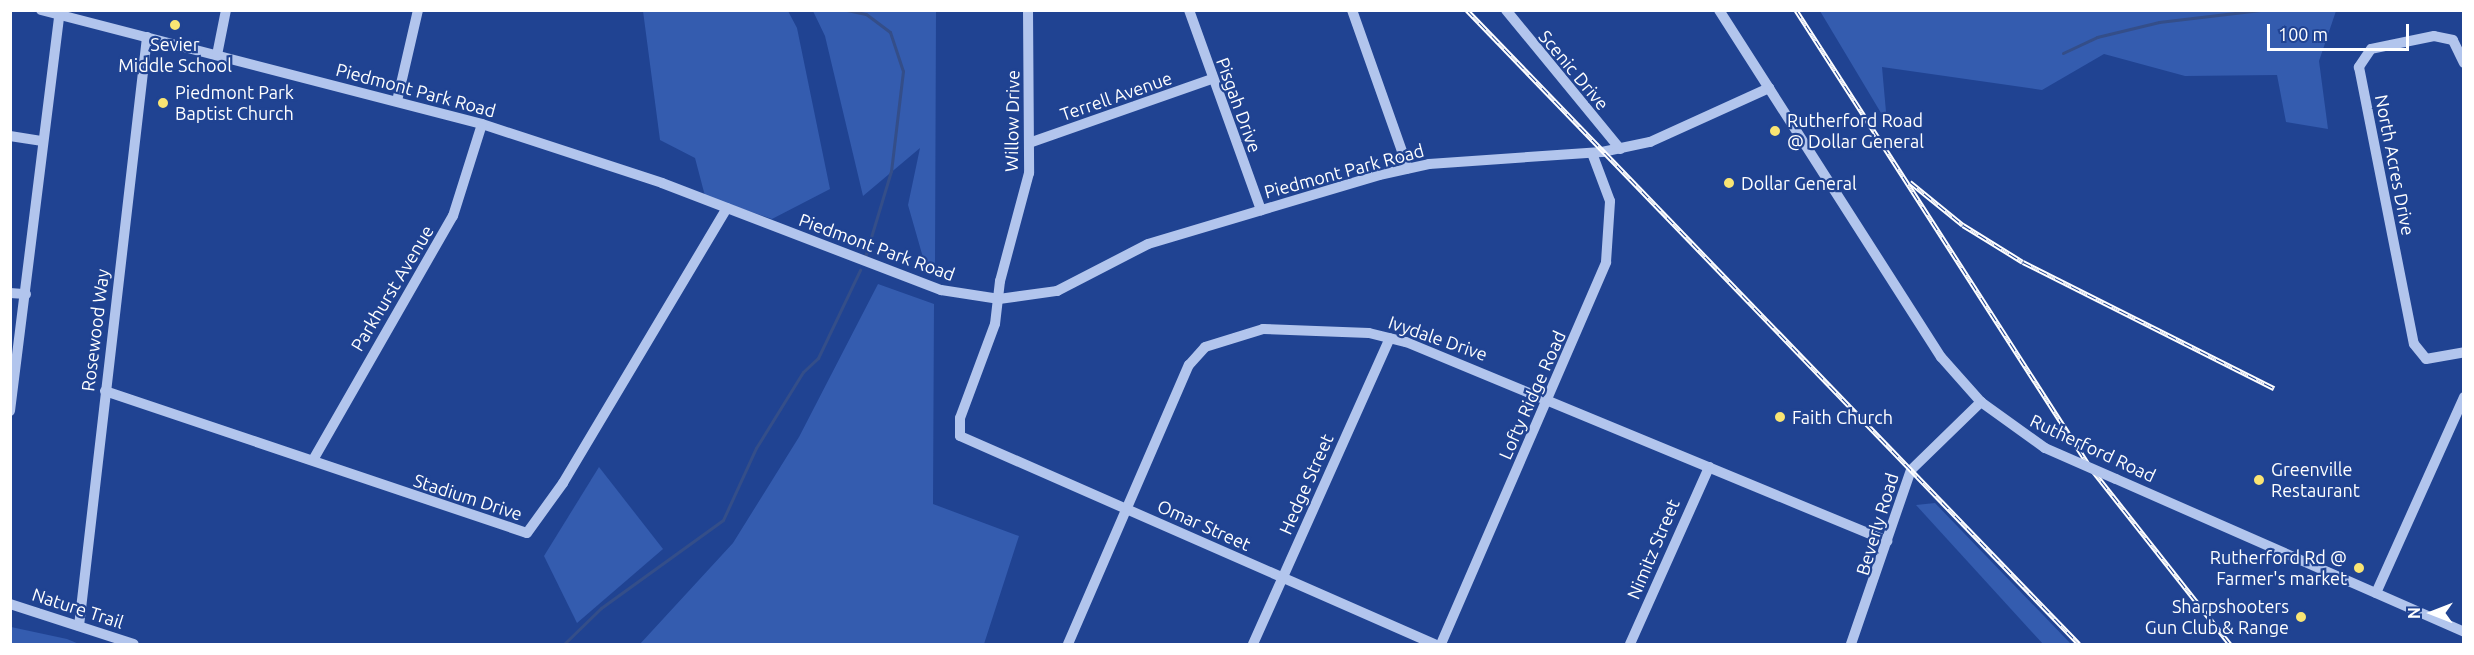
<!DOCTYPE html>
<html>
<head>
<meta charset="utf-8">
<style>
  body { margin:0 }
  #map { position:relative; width:2474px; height:655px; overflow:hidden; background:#204392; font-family:Ubuntu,sans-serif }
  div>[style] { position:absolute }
  .green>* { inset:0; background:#345caf }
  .stream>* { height:3px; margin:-1.5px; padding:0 1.5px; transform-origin:1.5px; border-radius:1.5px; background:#344e89 }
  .minor>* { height:10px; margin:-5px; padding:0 5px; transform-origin:5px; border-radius:5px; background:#b2c5ed }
  .rail>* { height:5px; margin-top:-2.5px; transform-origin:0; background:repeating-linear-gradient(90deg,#204392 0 9px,#fff 0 18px); box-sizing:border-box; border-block:2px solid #fff }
  .minor-bridge>* { height:10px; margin:-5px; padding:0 5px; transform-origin:5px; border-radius:5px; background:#b2c5ed }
  .dots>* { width:16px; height:16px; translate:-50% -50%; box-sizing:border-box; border:3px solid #204392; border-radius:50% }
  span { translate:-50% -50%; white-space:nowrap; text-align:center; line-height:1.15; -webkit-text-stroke:4.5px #204392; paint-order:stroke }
  .poi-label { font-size:18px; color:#fff }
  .left { translate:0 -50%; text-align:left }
  .right { translate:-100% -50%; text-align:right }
  .street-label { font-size:18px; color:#fff }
  .frame { position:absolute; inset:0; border:12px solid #fff; pointer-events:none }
  .north { position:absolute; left:2402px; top:583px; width:60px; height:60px; -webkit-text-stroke:4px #204392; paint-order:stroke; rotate:270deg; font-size:16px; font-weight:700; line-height:24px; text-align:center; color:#fff }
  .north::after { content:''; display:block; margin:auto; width:21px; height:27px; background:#fff; clip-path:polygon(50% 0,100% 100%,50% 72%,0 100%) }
  .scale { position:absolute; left:2267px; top:24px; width:142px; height:27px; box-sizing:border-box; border:3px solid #fff; border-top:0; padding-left:8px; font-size:18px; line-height:21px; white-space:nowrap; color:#fff; -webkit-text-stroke:4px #204392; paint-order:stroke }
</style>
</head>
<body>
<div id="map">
  <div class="green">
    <i style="clip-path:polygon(643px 11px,788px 11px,797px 28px,830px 189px,772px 219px,705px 196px,695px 158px,660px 140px)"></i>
    <i style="clip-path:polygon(813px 11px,936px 11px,935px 267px,924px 261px,908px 205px,920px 148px,863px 196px,825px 36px)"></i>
    <i style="clip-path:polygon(1820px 11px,2336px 11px,2319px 61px,2328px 129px,2286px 122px,2277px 75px,2185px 76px,2104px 54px,2042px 90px,1882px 67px,1887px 123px)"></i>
    <i style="clip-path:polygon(878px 284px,934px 304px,933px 504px,1019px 536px,984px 644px,640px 644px,733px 543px,799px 437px)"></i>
    <i style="clip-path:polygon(599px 467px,663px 549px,577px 623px,544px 556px)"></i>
    <i style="clip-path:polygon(1935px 503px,2071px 644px,2043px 644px,1916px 505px)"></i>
    <i style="clip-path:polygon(11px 627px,67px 639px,79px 644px,11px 644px)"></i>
  </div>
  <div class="stream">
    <i style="left:847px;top:10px;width:19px;rotate:12deg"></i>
    <i style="left:866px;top:14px;width:30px;rotate:37deg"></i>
    <i style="left:890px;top:32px;width:41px;rotate:71.6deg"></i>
    <i style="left:903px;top:71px;width:101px;rotate:96.8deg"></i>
    <i style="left:891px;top:171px;width:87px;rotate:106.8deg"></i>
    <i style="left:2063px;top:53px;width:38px;rotate:-25deg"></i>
    <i style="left:2097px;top:37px;width:64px;rotate:-13.6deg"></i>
    <i style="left:2159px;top:22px;width:102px;rotate:-6.8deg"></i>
    <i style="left:564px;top:644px;width:52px;rotate:-44.2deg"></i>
    <i style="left:601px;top:608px;width:150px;rotate:-35.8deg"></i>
    <i style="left:723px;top:520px;width:79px;rotate:-65.4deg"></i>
    <i style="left:756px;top:448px;width:89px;rotate:-58.3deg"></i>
    <i style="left:803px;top:372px;width:21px;rotate:-43deg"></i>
    <i style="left:818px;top:358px;width:98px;rotate:-64.5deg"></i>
  </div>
  <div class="minor">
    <i style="left:41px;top:10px;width:455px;rotate:14.5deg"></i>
    <i style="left:482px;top:124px;width:189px;rotate:18.1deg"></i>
    <i style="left:662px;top:183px;width:299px;rotate:21deg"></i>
    <i style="left:941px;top:290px;width:59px;rotate:8.8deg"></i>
    <i style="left:999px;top:299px;width:59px;rotate:-7.9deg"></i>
    <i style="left:1057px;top:291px;width:102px;rotate:-27.3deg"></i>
    <i style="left:1148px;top:244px;width:241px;rotate:-16.6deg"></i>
    <i style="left:1379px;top:175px;width:51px;rotate:-12.4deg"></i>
    <i style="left:1429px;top:164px;width:173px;rotate:-4deg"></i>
    <i style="left:1602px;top:152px;width:49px;rotate:-11.8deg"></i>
    <i style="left:1650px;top:142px;width:131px;rotate:-24.4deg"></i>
    <i style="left:1028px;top:10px;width:163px;rotate:89.6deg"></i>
    <i style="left:1029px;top:173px;width:112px;rotate:105deg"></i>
    <i style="left:1000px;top:281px;width:43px;rotate:96.6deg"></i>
    <i style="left:995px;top:324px;width:100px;rotate:110.4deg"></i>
    <i style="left:960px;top:418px;width:18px;rotate:90deg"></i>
    <i style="left:960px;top:436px;width:518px;rotate:23.69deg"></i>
    <i style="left:1189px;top:10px;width:213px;rotate:70.2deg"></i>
    <i style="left:1352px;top:10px;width:168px;rotate:70.5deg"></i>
    <i style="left:1506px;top:10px;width:180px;rotate:50.6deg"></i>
    <i style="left:1719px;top:10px;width:412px;rotate:57.4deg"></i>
    <i style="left:1941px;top:357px;width:60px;rotate:48.4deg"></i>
    <i style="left:1981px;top:402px;width:79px;rotate:35.7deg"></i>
    <i style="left:217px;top:55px;width:46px;rotate:-78.7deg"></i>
    <i style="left:2464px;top:63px;width:25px;rotate:-116deg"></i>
    <i style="left:2453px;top:40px;width:19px;rotate:-168deg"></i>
    <i style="left:2434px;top:36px;width:64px;rotate:168.3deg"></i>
    <i style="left:2371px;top:49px;width:22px;rotate:124deg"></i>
    <i style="left:2359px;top:67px;width:282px;rotate:78.8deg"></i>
    <i style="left:2414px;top:344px;width:19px;rotate:51deg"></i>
    <i style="left:2426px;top:359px;width:39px;rotate:-10deg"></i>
    <i style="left:397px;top:101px;width:93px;rotate:-77deg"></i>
    <i style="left:10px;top:136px;width:33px;rotate:9deg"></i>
    <i style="left:1029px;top:143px;width:194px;rotate:-19.3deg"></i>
    <i style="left:10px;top:293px;width:16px;rotate:4deg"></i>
    <i style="left:105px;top:391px;width:445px;rotate:18.6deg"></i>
    <i style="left:527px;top:533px;width:62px;rotate:-54.2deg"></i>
    <i style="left:563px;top:483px;width:320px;rotate:-59.2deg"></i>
    <i style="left:10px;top:411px;width:399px;rotate:-82.9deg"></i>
    <i style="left:313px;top:460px;width:281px;rotate:-60.2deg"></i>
    <i style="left:453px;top:216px;width:96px;rotate:-72.5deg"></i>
    <i style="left:2116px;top:479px;width:380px;rotate:23.7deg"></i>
    <i style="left:2376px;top:593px;width:215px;rotate:-65.8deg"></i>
    <i style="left:10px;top:604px;width:130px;rotate:17.9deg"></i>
    <i style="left:79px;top:626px;width:593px;rotate:-83.41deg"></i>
    <i style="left:1068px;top:644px;width:304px;rotate:-66.6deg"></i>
    <i style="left:1189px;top:365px;width:24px;rotate:-48deg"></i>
    <i style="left:1205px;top:347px;width:61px;rotate:-17.2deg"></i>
    <i style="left:1263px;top:329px;width:106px;rotate:2.2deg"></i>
    <i style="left:1369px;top:333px;width:38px;rotate:14deg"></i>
    <i style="left:1406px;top:342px;width:521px;rotate:22.48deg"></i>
    <i style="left:1253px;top:644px;width:335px;rotate:-65.9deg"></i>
    <i style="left:1441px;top:644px;width:416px;rotate:-66.6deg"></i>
    <i style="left:1606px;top:262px;width:61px;rotate:-86.2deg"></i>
    <i style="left:1610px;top:201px;width:51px;rotate:-110.6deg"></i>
    <i style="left:1630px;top:644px;width:194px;rotate:-65.9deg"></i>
    <i style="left:1851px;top:644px;width:184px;rotate:-71deg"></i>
    <i style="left:1911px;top:470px;width:98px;rotate:-44.2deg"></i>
  </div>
  <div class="rail">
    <i style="left:1467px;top:10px;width:881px;rotate:46.01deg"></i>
    <i style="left:1796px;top:10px;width:543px;rotate:57.25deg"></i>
    <i style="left:2090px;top:467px;width:226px;rotate:51.7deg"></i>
    <i style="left:1910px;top:182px;width:68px;rotate:39.1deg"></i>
    <i style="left:1963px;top:225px;width:70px;rotate:31.7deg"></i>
    <i style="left:2023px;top:262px;width:281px;rotate:26.7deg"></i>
  </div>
  <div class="minor-bridge">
    <i style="left:2045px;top:448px;width:77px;rotate:23.6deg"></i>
  </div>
  <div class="dots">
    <i style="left:175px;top:25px;background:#fae573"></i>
    <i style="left:163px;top:103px;background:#fae573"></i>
    <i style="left:1775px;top:131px;background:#fae573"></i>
    <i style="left:1729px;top:183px;background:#fae573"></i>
    <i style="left:1780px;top:417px;background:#fae573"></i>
    <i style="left:2259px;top:480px;background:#fae573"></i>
    <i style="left:2359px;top:568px;background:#fae573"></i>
    <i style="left:2301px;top:617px;background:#fae573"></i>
  </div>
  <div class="poi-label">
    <span style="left:175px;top:55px">Sevier<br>Middle School</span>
    <span class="left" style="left:175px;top:103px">Piedmont Park<br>Baptist Church</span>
    <span class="left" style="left:1787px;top:131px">Rutherford Road<br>@ Dollar General</span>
    <span class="left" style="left:1741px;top:183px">Dollar General</span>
    <span class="left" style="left:1792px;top:417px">Faith Church</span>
    <span class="left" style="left:2271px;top:480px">Greenville<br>Restaurant</span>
    <span class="right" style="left:2347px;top:568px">Rutherford Rd @<br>Farmer's market</span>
    <span class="right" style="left:2289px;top:617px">Sharpshooters<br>Gun Club &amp; Range</span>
  </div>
  <div class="street-label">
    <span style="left:1574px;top:70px;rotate:50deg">Scenic Drive</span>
    <span style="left:416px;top:90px;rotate:15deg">Piedmont Park Road</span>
    <span style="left:1116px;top:96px;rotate:-19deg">Terrell Avenue</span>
    <span style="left:1239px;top:105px;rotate:70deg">Pisgah Drive</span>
    <span style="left:1012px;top:121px;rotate:-89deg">Willow Drive</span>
    <span style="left:2395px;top:165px;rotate:79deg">North Acres Drive</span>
    <span style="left:1344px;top:171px;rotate:-15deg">Piedmont Park Road</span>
    <span style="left:877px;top:247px;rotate:20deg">Piedmont Park Road</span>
    <span style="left:392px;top:288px;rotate:-59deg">Parkhurst Avenue</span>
    <span style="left:95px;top:330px;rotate:-83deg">Rosewood Way</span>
    <span style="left:1438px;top:338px;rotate:19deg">Ivydale Drive</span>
    <span style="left:1532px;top:395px;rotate:-66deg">Lofty Ridge Road</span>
    <span style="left:2093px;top:448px;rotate:25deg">Rutherford Road</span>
    <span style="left:1306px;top:484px;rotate:-66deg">Hedge Street</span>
    <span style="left:468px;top:497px;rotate:18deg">Stadium Drive</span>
    <span style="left:1877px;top:524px;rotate:-73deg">Beverly Road</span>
    <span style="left:1204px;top:525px;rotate:24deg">Omar Street</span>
    <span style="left:1653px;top:549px;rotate:-67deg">Nimitz Street</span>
    <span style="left:78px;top:608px;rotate:18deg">Nature Trail</span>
  </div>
  <div class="frame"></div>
  <div class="north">N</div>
  <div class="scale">100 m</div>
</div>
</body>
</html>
